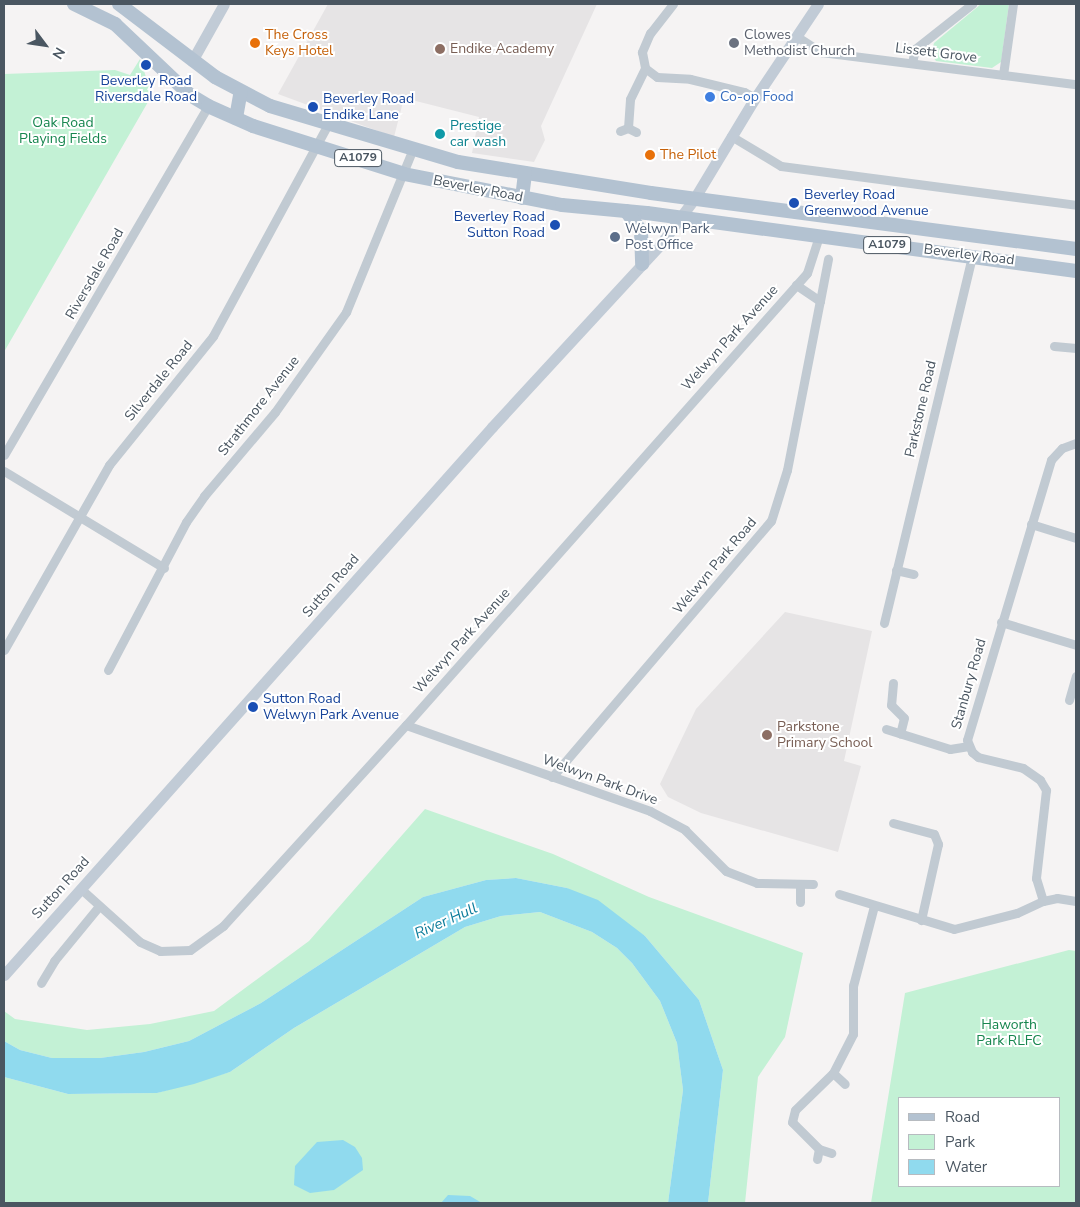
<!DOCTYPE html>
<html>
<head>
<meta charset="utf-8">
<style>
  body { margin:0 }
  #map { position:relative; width:1080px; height:1207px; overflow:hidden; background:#f5f3f3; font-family:"Nunito Sans",sans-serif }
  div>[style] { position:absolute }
  .education>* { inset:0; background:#e6e4e5 }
  .green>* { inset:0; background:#c3f1d5 }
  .water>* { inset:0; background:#90daee }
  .street>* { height:9px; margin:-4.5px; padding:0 4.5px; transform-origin:4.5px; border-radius:4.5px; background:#c1cad2 }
  .secondary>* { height:11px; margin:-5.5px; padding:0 5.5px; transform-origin:5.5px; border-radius:5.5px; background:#c1cbd6 }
  .primary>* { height:14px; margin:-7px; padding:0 7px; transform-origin:7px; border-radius:7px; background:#b3c2d1 }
  .dots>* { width:14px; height:14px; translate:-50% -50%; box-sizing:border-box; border:2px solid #fff; border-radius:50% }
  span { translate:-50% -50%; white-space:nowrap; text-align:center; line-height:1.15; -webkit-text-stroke:4px #fff; paint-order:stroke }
  .shield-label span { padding:1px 4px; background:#fff; border:1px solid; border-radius:4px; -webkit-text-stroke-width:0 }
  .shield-label { font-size:12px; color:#4a5661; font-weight:700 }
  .food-label { font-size:14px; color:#c56008 }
  .left { translate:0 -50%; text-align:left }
  .worship-label { font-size:14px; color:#5b616d }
  .education-label { font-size:14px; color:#785e54 }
  .street-label { font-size:14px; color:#4a5661 }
  .transit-label { font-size:14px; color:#164399 }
  .right { translate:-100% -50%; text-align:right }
  .shop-label { font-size:14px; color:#366cbe }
  .park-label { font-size:14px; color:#17864f }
  .culture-label { font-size:14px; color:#0d838f }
  .service-label { font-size:14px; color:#4e5e75 }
  .water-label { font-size:15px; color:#0c7c9b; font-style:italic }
  .frame { position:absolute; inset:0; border:5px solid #4a5661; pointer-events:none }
  .legend { position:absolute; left:898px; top:1097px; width:162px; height:90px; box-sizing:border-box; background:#fff; border:1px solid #b7bbc0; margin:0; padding:6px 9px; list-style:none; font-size:15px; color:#4a5661 }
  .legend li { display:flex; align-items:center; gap:10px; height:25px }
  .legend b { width:25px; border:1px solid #b7bbc0 }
  .north { position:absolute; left:20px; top:20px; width:50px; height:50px; -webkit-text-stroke:4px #fff; paint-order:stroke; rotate:121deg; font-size:14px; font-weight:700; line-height:20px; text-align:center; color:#4a5661 }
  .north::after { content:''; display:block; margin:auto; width:18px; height:22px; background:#4a5661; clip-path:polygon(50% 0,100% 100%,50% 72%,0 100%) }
</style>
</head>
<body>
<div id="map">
  <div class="education">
    <i style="clip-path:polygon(328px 4px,597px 4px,541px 126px,545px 140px,534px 162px,472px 153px,479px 117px,404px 98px,394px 137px,278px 94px)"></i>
    <i style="clip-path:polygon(785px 612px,872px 631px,844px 761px,861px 766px,838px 852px,701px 813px,668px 797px,660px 784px,696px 709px)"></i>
  </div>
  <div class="green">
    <i style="clip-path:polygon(981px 4px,1009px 4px,1001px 62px,992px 68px,936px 61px,931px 54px,934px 43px)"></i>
    <i style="clip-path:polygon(140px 59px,152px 95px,4px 352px,4px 74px,115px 70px,130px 75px)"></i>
    <i style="clip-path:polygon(425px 809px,553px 854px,649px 897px,803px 953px,785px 1037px,758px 1077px,745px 1203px,708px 1203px,723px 1070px,699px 1000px,645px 936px,567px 888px,516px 878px,486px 880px,423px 897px,261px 1003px,189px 1041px,144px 1052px,100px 1058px,52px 1058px,20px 1050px,4px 1041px,4px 1011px,15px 1019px,87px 1030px,150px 1024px,214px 1011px,309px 941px)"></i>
    <i style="clip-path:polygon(540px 912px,592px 932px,617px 948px,632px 963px,660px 1001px,677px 1043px,683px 1090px,668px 1203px,4px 1203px,4px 1077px,68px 1094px,157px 1093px,230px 1072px,294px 1028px,465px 927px,501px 916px)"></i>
    <i style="clip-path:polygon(evenodd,1069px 950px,1076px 951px,1076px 1203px,871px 1203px,905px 993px,1069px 950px,1059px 1098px,1059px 1186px,899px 1186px,899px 1098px,1059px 1098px)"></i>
  </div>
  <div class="water">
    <i style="clip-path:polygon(516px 878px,567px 888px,598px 900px,645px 936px,699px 1000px,723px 1070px,708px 1203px,668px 1203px,683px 1090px,677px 1043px,660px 1001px,632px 963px,617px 948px,592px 932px,540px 912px,501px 916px,465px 927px,294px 1028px,230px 1072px,194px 1084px,157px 1093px,68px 1094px,4px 1077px,4px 1041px,20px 1050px,52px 1058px,100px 1058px,144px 1052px,189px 1041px,261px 1003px,423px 897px,486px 880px)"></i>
    <i style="clip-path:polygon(343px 1140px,355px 1147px,362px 1158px,363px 1170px,334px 1190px,310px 1193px,294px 1185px,295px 1166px,317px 1142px)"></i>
    <i style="clip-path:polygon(448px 1195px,470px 1196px,482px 1203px,441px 1203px)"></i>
  </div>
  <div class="street">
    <i style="left:673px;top:4px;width:37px;rotate:128deg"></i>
    <i style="left:650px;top:33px;width:21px;rotate:113deg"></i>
    <i style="left:642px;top:52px;width:16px;rotate:79deg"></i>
    <i style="left:645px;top:68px;width:15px;rotate:37deg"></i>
    <i style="left:657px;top:77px;width:33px;rotate:3deg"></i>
    <i style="left:690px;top:79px;width:56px;rotate:13.5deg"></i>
    <i style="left:744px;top:92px;width:13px;rotate:29deg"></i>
    <i style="left:796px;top:36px;width:30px;rotate:33deg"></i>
    <i style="left:821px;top:52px;width:257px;rotate:7.2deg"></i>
    <i style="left:912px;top:63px;width:14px;rotate:-78deg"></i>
    <i style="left:915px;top:49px;width:73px;rotate:-38.3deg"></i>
    <i style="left:1003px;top:75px;width:72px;rotate:-82deg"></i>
    <i style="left:628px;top:128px;width:29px;rotate:-86deg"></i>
    <i style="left:630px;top:99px;width:34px;rotate:-64deg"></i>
    <i style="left:620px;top:131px;width:9px;rotate:-21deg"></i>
    <i style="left:628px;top:128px;width:9px;rotate:27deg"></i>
    <i style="left:731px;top:136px;width:58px;rotate:31deg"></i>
    <i style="left:781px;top:166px;width:298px;rotate:7.5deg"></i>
    <i style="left:820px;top:301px;width:43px;rotate:-79.2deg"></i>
    <i style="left:1054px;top:346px;width:22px;rotate:5deg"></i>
    <i style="left:1076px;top:443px;width:15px;rotate:160deg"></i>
    <i style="left:1062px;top:448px;width:16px;rotate:133deg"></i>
    <i style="left:1051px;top:460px;width:292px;rotate:106.7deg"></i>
    <i style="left:967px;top:740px;width:13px;rotate:67deg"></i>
    <i style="left:972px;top:752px;width:8px;rotate:40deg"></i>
    <i style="left:978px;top:757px;width:46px;rotate:13.7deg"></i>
    <i style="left:1023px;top:768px;width:21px;rotate:35deg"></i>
    <i style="left:1040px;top:780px;width:12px;rotate:59deg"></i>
    <i style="left:1046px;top:790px;width:89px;rotate:96.5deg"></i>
    <i style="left:1036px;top:878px;width:24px;rotate:73deg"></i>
    <i style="left:1043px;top:901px;width:14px;rotate:-12deg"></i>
    <i style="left:1057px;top:898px;width:19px;rotate:9deg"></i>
    <i style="left:4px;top:455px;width:404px;rotate:-59.7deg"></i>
    <i style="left:4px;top:471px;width:187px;rotate:31.2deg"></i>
    <i style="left:1031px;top:524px;width:47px;rotate:17.3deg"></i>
    <i style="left:896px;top:570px;width:18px;rotate:13deg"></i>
    <i style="left:1001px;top:622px;width:78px;rotate:17deg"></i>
    <i style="left:884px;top:623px;width:377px;rotate:-76.5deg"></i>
    <i style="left:4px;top:650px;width:213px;rotate:-60.4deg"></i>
    <i style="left:109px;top:465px;width:166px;rotate:-51.1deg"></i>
    <i style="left:213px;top:336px;width:241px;rotate:-61.5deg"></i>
    <i style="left:108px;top:670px;width:167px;rotate:-62.2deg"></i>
    <i style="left:186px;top:522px;width:32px;rotate:-55deg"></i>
    <i style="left:204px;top:496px;width:110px;rotate:-49.8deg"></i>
    <i style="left:275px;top:412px;width:123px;rotate:-54.6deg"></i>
    <i style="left:346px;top:312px;width:176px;rotate:-67.7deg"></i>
    <i style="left:893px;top:683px;width:22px;rotate:95deg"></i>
    <i style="left:891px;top:705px;width:18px;rotate:45deg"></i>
    <i style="left:904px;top:718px;width:16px;rotate:104deg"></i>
    <i style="left:1069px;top:700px;width:25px;rotate:-74deg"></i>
    <i style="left:406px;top:725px;width:259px;rotate:19.4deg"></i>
    <i style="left:650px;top:811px;width:40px;rotate:28deg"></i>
    <i style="left:685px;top:830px;width:58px;rotate:45deg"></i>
    <i style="left:726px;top:871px;width:33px;rotate:21deg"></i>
    <i style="left:757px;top:883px;width:56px;rotate:1deg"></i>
    <i style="left:886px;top:729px;width:67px;rotate:17.4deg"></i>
    <i style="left:950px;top:749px;width:19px;rotate:-9deg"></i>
    <i style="left:552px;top:777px;width:337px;rotate:-49.5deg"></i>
    <i style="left:771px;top:521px;width:53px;rotate:-72.6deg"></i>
    <i style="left:787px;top:470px;width:172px;rotate:-79deg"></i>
    <i style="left:820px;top:301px;width:29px;rotate:-146deg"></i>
    <i style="left:893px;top:823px;width:42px;rotate:15deg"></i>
    <i style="left:934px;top:834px;width:11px;rotate:68deg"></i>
    <i style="left:938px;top:844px;width:78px;rotate:102.6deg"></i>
    <i style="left:800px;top:884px;width:18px;rotate:90deg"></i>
    <i style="left:81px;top:889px;width:79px;rotate:41.9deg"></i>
    <i style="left:140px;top:942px;width:22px;rotate:24deg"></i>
    <i style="left:160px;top:951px;width:30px;rotate:-2deg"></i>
    <i style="left:190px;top:950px;width:41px;rotate:-36deg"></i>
    <i style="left:223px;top:926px;width:272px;rotate:-47.7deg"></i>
    <i style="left:406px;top:725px;width:604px;rotate:-48.42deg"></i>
    <i style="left:807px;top:273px;width:38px;rotate:-72deg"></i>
    <i style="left:839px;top:894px;width:120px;rotate:16.9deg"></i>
    <i style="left:954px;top:929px;width:65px;rotate:-14.3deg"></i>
    <i style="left:1017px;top:913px;width:29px;rotate:-25deg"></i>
    <i style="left:41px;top:983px;width:26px;rotate:-59deg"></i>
    <i style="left:54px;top:961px;width:71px;rotate:-50.7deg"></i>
    <i style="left:833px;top:1073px;width:16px;rotate:43deg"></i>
    <i style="left:819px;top:1149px;width:38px;rotate:-135deg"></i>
    <i style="left:792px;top:1122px;width:12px;rotate:-76deg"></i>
    <i style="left:795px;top:1110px;width:53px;rotate:-44.2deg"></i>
    <i style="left:833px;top:1073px;width:44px;rotate:-62.9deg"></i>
    <i style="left:853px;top:1034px;width:48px;rotate:-90deg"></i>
    <i style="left:853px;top:986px;width:83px;rotate:-75.3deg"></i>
    <i style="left:817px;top:1159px;width:10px;rotate:-79deg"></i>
    <i style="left:819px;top:1149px;width:13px;rotate:18deg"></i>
  </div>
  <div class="secondary">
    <i style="left:192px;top:61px;width:65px;rotate:-60.7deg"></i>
    <i style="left:4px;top:975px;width:734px;rotate:-48.31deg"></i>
    <i style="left:492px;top:427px;width:248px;rotate:-47.3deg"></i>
    <i style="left:660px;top:245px;width:57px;rotate:-53.5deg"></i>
    <i style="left:694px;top:199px;width:118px;rotate:-58.9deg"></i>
    <i style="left:755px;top:98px;width:113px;rotate:-56.2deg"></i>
  </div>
  <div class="primary">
    <i style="left:74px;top:4px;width:46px;rotate:26deg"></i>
    <i style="left:115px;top:24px;width:103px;rotate:43.4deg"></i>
    <i style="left:190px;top:95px;width:21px;rotate:31deg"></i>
    <i style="left:208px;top:106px;width:49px;rotate:24deg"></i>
    <i style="left:253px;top:126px;width:158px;rotate:17.6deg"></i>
    <i style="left:404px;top:174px;width:161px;rotate:11.1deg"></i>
    <i style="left:562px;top:205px;width:85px;rotate:5.4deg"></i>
    <i style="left:647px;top:213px;width:433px;rotate:7.7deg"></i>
    <i style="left:119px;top:4px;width:121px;rotate:37.2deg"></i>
    <i style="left:215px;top:77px;width:62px;rotate:27.8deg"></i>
    <i style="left:270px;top:106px;width:196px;rotate:16.6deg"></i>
    <i style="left:458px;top:162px;width:195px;rotate:9.1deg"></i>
    <i style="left:651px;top:193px;width:429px;rotate:7.5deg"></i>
    <i style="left:236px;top:118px;width:27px;rotate:-80deg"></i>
    <i style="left:522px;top:198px;width:25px;rotate:-83deg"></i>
    <i style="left:626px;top:211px;width:25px;rotate:53deg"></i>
    <i style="left:641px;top:231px;width:33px;rotate:88deg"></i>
  </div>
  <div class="dots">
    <i style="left:255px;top:43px;background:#e8710a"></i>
    <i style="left:734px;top:43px;background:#6b7280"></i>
    <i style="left:440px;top:49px;background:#8d6e63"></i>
    <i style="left:146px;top:65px;background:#1a4fb4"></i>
    <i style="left:710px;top:97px;background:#3f7fe0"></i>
    <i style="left:313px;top:107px;background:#1a4fb4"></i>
    <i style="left:440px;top:134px;background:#0f9aa8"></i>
    <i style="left:650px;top:155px;background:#e8710a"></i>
    <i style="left:794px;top:203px;background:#1a4fb4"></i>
    <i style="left:555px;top:225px;background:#1a4fb4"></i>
    <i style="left:615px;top:237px;background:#5c6f8a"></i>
    <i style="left:253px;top:707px;background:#1a4fb4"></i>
    <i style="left:767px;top:735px;background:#8d6e63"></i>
  </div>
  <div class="shield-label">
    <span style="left:358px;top:158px">A1079</span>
    <span style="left:887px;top:245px">A1079</span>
  </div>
  <div class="food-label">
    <span class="left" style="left:265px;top:43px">The Cross<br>Keys Hotel</span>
    <span class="left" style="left:660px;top:155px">The Pilot</span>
  </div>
  <div class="worship-label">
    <span class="left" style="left:744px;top:43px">Clowes<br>Methodist Church</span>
  </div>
  <div class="education-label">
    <span class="left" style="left:450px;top:49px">Endike Academy</span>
    <span class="left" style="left:777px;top:735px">Parkstone<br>Primary School</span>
  </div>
  <div class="street-label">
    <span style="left:936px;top:53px;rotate:7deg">Lissett Grove</span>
    <span style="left:478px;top:189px;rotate:11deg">Beverley Road</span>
    <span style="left:969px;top:255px;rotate:7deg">Beverley Road</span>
    <span style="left:95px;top:274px;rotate:-60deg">Riversdale Road</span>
    <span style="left:730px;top:338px;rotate:-48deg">Welwyn Park Avenue</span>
    <span style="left:159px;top:381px;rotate:-51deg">Silverdale Road</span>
    <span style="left:259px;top:406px;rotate:-52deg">Strathmore Avenue</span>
    <span style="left:921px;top:409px;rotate:-77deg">Parkstone Road</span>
    <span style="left:715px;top:566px;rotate:-50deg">Welwyn Park Road</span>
    <span style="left:331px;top:586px;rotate:-49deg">Sutton Road</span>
    <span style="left:462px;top:641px;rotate:-48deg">Welwyn Park Avenue</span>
    <span style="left:969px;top:684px;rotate:-74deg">Stanbury Road</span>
    <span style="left:600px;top:780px;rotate:20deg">Welwyn Park Drive</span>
    <span style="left:61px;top:888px;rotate:-48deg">Sutton Road</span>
  </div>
  <div class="transit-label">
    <span style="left:146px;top:89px">Beverley Road<br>Riversdale Road</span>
    <span class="left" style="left:323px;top:107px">Beverley Road<br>Endike Lane</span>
    <span class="left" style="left:804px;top:203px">Beverley Road<br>Greenwood Avenue</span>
    <span class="right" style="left:545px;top:225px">Beverley Road<br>Sutton Road</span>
    <span class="left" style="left:263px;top:707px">Sutton Road<br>Welwyn Park Avenue</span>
  </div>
  <div class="shop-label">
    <span class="left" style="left:720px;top:97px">Co-op Food</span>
  </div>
  <div class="park-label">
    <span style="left:63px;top:131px">Oak Road<br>Playing Fields</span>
    <span style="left:1009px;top:1033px">Haworth<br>Park RLFC</span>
  </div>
  <div class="culture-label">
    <span class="left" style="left:450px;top:134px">Prestige<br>car wash</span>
  </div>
  <div class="service-label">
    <span class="left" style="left:625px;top:237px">Welwyn Park<br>Post Office</span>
  </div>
  <div class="water-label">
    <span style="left:446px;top:921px;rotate:-24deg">River Hull</span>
  </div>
  <div class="frame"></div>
  <ul class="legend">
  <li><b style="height:6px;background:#b3c2d1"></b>Road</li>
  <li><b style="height:14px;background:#c3f1d5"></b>Park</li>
  <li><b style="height:14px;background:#90daee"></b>Water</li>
  </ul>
  <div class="north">N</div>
</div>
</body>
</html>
